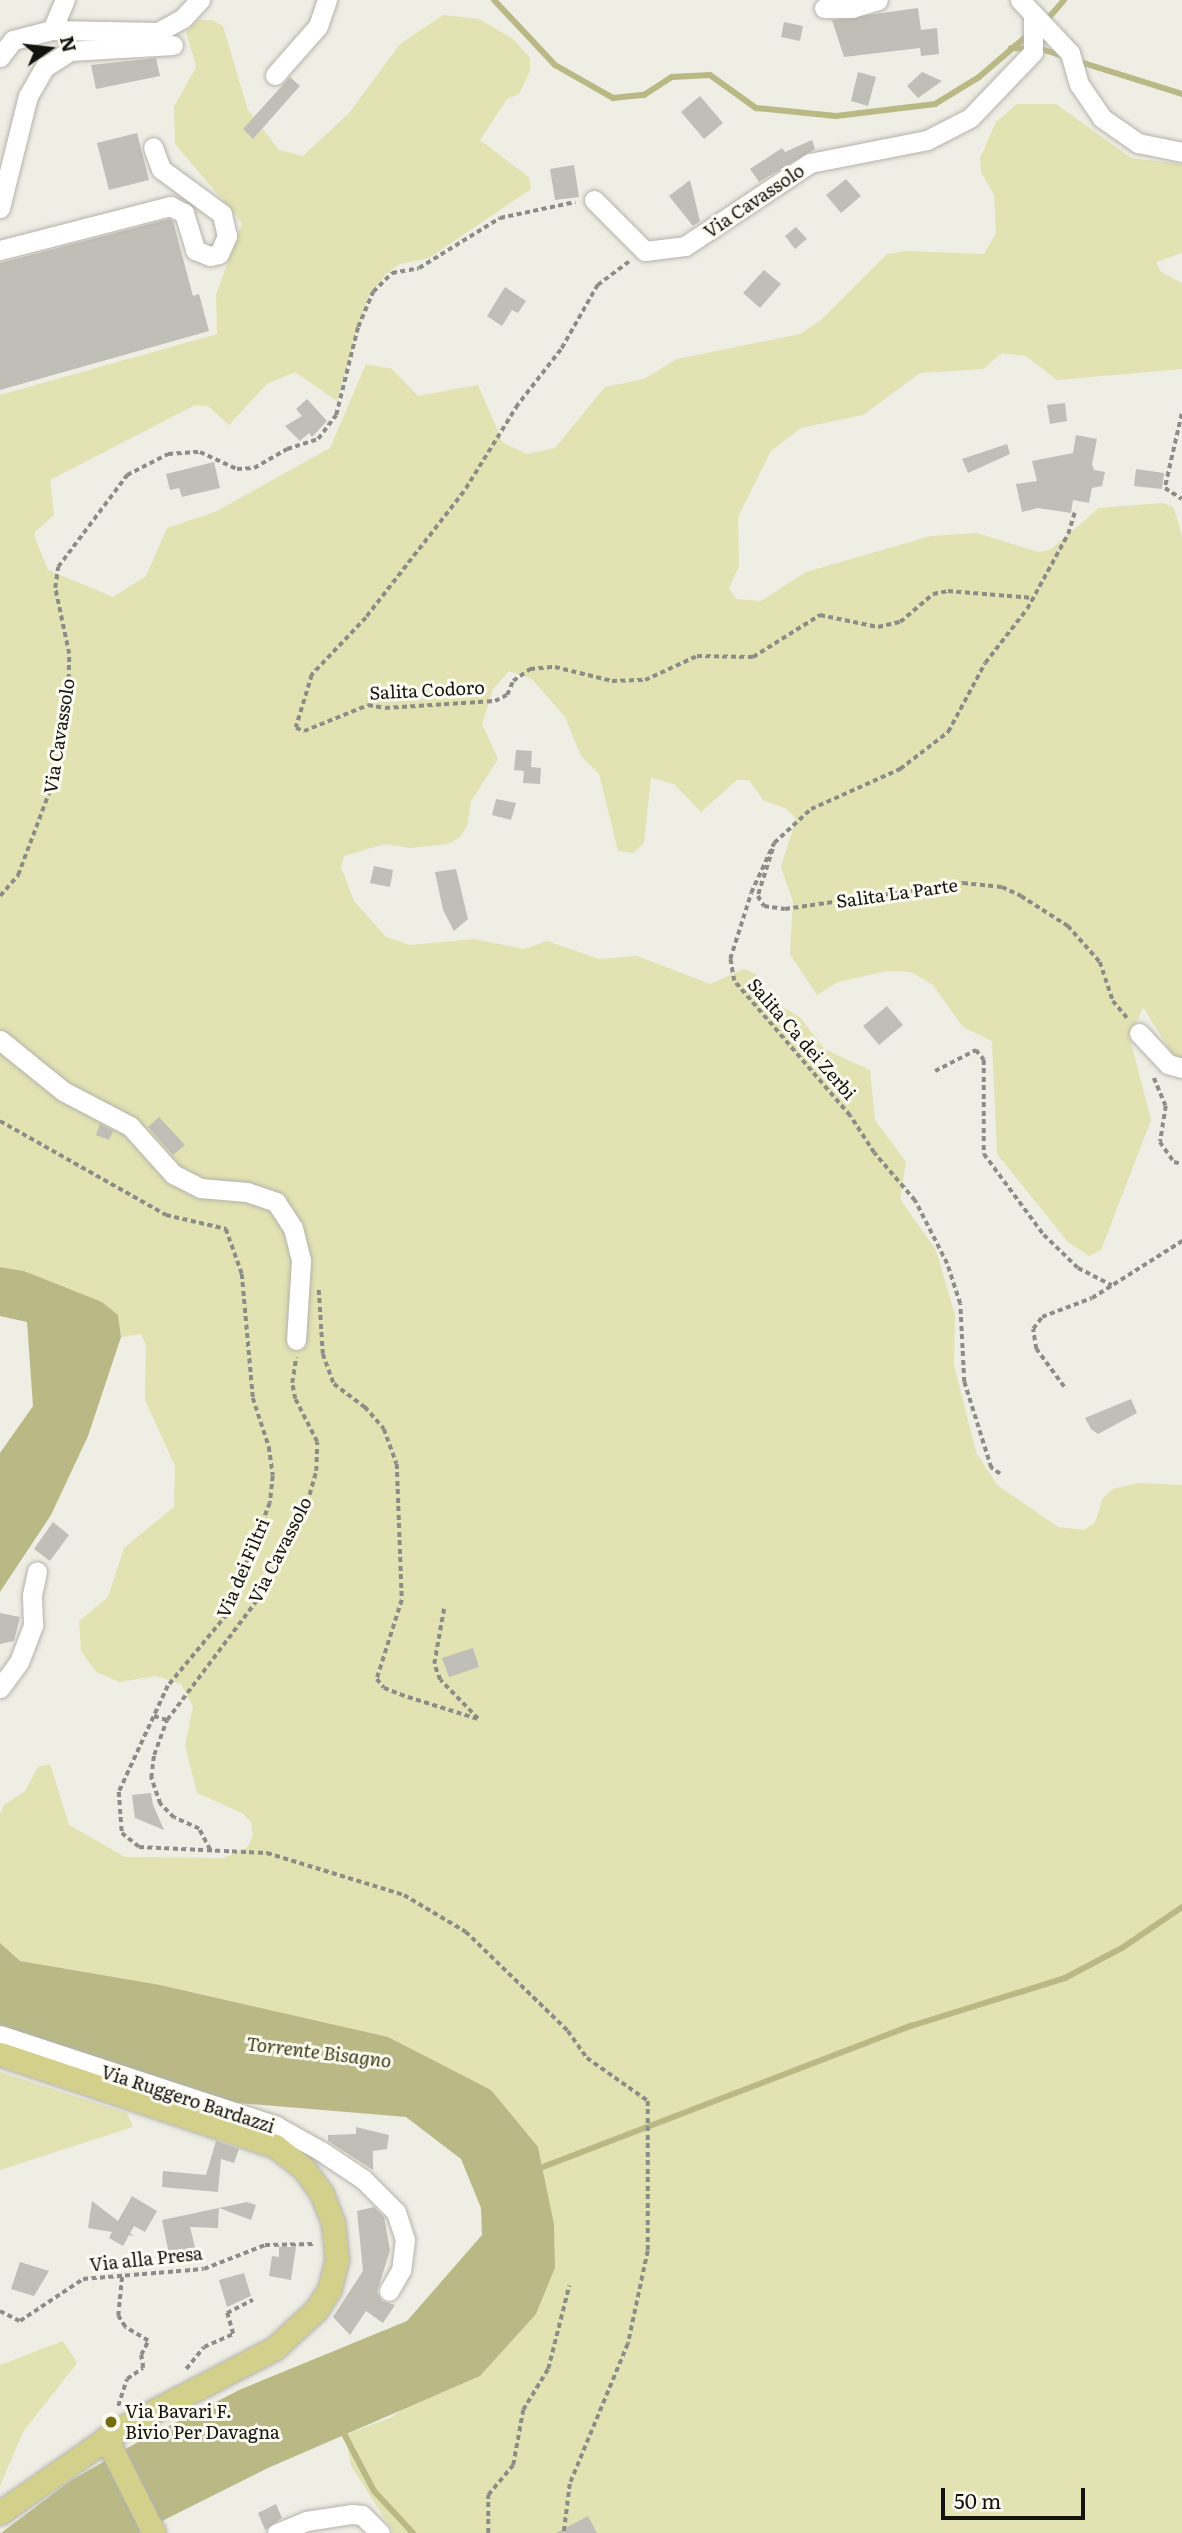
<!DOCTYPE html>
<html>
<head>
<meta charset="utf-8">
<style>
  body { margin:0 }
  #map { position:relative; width:1182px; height:2533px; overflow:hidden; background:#eeeee5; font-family:Literata,serif }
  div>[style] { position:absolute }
  .green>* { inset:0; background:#e2e2b3 }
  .water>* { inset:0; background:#bab986 }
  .stream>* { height:6px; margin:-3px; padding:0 3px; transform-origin:3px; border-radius:3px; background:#bab986 }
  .building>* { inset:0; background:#bfbfb7 }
  .path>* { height:3.5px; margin-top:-1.75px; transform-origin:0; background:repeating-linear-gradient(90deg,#8d8d87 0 5px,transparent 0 8.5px) }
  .roads { filter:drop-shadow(0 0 2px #b3b3ab) drop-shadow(0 0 2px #b3b3ab) }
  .minor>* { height:19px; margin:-9.5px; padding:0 9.5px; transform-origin:9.5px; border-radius:9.5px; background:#fff }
  .major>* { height:23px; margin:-11.5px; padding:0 11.5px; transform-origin:11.5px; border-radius:11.5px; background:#d3d08b }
  .dots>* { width:19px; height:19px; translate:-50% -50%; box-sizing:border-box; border:4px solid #fbfbf2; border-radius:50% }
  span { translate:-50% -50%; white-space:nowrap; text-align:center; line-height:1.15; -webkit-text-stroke:6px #fbfbf2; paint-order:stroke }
  .street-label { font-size:18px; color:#12120f }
  .poi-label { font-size:18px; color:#12120f }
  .left { translate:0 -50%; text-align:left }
  .water-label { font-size:19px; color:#3a3910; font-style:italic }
  .north { position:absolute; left:14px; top:14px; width:70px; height:70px; -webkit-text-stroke:5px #fbfbf2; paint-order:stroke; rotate:76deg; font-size:19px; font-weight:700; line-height:28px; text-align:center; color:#12120f }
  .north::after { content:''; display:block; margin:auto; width:24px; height:32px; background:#12120f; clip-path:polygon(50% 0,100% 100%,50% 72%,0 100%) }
  .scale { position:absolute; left:941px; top:2488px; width:144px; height:32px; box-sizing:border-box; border:4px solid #12120f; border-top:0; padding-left:9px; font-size:21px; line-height:24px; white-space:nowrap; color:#12120f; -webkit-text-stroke:5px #fbfbf2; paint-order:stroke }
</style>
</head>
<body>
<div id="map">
  <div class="green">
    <i style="clip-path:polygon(443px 15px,479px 19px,513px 39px,530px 58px,530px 71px,519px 94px,507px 99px,480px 140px,529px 177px,531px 189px,429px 258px,400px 264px,386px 274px,367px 299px,337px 401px,295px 372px,267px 384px,229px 425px,208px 406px,195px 405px,50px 480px,54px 515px,35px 532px,35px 538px,48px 570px,113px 597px,146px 576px,167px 528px,215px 512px,330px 448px,366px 364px,392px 369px,418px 396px,478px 385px,503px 443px,527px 454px,555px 448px,605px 387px,644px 379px,677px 359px,800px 334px,821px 320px,887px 254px,907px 251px,984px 254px,996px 233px,994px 195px,981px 172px,980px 158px,996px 122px,1017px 104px,1056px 104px,1131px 158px,1182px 164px,1182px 253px,1156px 262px,1161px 272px,1182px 283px,1182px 369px,1057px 380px,1026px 356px,1002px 353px,983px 369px,920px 373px,863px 415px,801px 428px,771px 451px,738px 517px,739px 566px,729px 588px,736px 599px,761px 601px,806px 572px,931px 536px,977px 533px,1038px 552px,1050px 550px,1099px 508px,1163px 503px,1174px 508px,1182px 536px,1182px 1060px,1175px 1059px,1143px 1007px,1130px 1039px,1151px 1120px,1101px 1250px,1089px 1256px,1068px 1242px,997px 1154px,992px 1041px,963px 1027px,933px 985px,911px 972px,887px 971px,838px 982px,817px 995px,790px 954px,793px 902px,781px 867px,796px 819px,787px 809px,763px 800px,749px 780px,737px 780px,701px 812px,674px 784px,651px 778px,644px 843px,633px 853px,618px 851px,599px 774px,581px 756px,565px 717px,532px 679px,509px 671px,493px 689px,482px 724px,498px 759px,471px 801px,467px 826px,460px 837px,448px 844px,410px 848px,385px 844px,344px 856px,341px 867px,354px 901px,386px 937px,410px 945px,474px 939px,524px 949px,547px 941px,599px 959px,637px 956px,710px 984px,744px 969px,756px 974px,765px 997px,800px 1017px,824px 1049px,870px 1070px,875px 1120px,906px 1162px,900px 1199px,936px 1250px,955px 1315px,954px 1365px,976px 1452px,997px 1485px,1058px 1527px,1084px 1530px,1095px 1523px,1103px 1498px,1113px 1489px,1138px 1483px,1182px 1485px,1182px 2533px,394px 2533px,351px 2466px,345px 2435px,392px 2417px,536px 2314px,555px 2268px,554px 2224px,538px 2147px,247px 2006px,20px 1961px,0 1943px,0 1814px,4px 1805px,25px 1791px,38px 1767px,50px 1764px,69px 1825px,125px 1857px,224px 1858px,248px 1847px,253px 1835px,251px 1822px,242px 1813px,197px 1793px,185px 1745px,193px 1707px,181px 1684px,156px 1676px,120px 1682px,96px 1672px,81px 1651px,79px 1621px,108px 1597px,124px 1548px,174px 1507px,175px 1466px,145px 1400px,146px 1345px,141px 1334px,121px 1337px,118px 1315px,25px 1271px,0 1267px,0 395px,217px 334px,216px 295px,242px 223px,175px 144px,174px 107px,196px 67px,186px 31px,199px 20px,212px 20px,223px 26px,248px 110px,279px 150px,303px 156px,350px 112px,400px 44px)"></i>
    <i style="clip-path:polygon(0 2072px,127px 2113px,133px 2127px,0 2170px)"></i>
    <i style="clip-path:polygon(63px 2341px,77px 2363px,23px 2432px,0 2486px,0 2365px)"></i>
  </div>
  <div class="water">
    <i style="clip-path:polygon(0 1267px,24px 1271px,102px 1302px,118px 1315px,121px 1337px,88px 1436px,51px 1515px,0 1592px,0 1453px,33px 1406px,27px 1322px,0 1316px)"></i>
    <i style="clip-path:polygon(0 1943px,20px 1961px,160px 1985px,388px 2037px,491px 2090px,538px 2147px,554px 2224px,555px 2268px,536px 2314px,480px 2376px,268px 2468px,138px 2533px,1px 2533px,70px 2481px,138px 2442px,239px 2390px,407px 2321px,482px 2235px,481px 2208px,461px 2159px,406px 2117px,227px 2102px,0 2030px)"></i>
  </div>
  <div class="stream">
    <i style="left:494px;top:0;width:89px;rotate:46.8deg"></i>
    <i style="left:555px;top:65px;width:67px;rotate:29.6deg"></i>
    <i style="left:613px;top:98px;width:31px;rotate:-6deg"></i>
    <i style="left:644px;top:95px;width:33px;rotate:-33deg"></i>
    <i style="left:672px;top:77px;width:38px;rotate:-3deg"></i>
    <i style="left:710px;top:75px;width:57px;rotate:35.7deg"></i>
    <i style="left:756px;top:108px;width:80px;rotate:5.7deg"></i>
    <i style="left:836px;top:116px;width:100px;rotate:-6.9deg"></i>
    <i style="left:935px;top:104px;width:52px;rotate:-31.5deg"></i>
    <i style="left:979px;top:77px;width:65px;rotate:-40.6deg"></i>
    <i style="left:1045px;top:22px;width:29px;rotate:-49deg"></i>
    <i style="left:1011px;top:48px;width:30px;rotate:2deg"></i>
    <i style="left:1041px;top:49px;width:24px;rotate:17deg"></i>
    <i style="left:1077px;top:61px;width:110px;rotate:17.4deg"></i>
    <i style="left:535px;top:2170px;width:403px;rotate:-21deg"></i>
    <i style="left:911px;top:2026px;width:161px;rotate:-17.3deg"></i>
    <i style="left:1065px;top:1978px;width:64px;rotate:-27.8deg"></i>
    <i style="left:1122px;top:1948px;width:73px;rotate:-34.3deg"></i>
    <i style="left:341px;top:2428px;width:71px;rotate:62.4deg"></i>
    <i style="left:374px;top:2491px;width:57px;rotate:47.1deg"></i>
  </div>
  <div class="building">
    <i style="clip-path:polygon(918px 8px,921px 30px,937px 28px,939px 54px,921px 56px,920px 48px,844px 57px,832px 20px)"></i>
    <i style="clip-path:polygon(784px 22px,803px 26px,800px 41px,781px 37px)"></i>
    <i style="clip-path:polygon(156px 58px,160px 76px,96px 89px,91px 65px)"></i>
    <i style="clip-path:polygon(858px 72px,876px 77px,868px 106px,851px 101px)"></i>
    <i style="clip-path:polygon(922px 72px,942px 81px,918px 98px,907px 86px)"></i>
    <i style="clip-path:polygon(290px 77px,300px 86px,253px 139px,243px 129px)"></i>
    <i style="clip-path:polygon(700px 96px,723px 123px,704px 139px,681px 112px)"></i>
    <i style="clip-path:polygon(137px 133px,149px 180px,109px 190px,97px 143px)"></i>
    <i style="clip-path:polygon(812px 140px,815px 149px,759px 182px,750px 169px,782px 148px,785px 152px)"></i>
    <i style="clip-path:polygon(574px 165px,579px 197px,555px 200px,550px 169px)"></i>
    <i style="clip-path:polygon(846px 179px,861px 196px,841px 213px,826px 195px)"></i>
    <i style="clip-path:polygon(690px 180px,700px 221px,693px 226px,669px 196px)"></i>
    <i style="clip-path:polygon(169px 219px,173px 221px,193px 296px,199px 294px,209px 331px,0 390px,0 263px)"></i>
    <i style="clip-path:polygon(796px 227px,807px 239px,795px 249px,785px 236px)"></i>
    <i style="clip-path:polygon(764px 270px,781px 284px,760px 308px,743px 293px)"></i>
    <i style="clip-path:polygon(505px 287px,526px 301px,518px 313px,512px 310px,502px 326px,487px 316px)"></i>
    <i style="clip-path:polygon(307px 399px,327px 421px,312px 437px,309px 433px,300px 441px,285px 426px,302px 416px,296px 409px)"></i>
    <i style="clip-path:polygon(1065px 403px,1067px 421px,1050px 424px,1047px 405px)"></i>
    <i style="clip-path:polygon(1076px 435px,1097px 439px,1092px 464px,1094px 470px,1105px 472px,1102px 486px,1092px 488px,1089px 503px,1073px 500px,1071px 513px,1038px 508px,1022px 512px,1016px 484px,1037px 481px,1032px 461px,1073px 453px)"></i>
    <i style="clip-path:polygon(1007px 444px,1010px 454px,968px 473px,962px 459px)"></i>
    <i style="clip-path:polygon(214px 462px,220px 488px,182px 497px,179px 488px,170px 490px,166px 474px)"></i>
    <i style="clip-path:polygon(1136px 469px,1164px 473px,1162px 489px,1134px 486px)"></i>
    <i style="clip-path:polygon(516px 750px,532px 751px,531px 767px,541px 768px,540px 784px,523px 783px,524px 771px,514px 770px)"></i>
    <i style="clip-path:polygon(496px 799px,516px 803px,511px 820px,492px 815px)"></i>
    <i style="clip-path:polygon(374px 866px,393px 870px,390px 887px,370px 883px)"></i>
    <i style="clip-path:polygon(456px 869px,468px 919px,454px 931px,443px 910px,435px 872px)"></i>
    <i style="clip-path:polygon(887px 1006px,903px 1025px,879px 1045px,863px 1026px)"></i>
    <i style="clip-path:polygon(159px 1117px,185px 1145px,173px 1155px,148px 1127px)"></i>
    <i style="clip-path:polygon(100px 1124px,113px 1131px,109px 1140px,96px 1135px)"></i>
    <i style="clip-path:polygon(1131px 1399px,1137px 1413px,1098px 1434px,1091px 1429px,1085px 1418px)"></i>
    <i style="clip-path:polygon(53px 1522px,69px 1535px,50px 1561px,34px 1549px)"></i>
    <i style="clip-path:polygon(0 1613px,20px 1617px,14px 1641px,0 1644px)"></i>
    <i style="clip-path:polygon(473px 1648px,479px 1667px,449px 1677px,442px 1658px)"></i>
    <i style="clip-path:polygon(151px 1793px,153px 1805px,164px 1830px,135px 1818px,132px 1795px)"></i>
    <i style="clip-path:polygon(356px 2127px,389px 2135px,387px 2149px,373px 2151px,373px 2170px,328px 2141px,328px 2135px,356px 2134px)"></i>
    <i style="clip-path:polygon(216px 2141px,239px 2149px,234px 2163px,221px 2159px,218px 2192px,162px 2187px,163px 2171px,206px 2175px)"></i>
    <i style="clip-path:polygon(132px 2196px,157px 2211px,145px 2232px,134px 2226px,130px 2233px,134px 2236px,129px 2235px,123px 2246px,109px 2238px,112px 2232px,88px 2228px,92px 2201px,118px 2221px)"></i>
    <i style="clip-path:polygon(247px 2202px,256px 2205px,251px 2220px,219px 2208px,218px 2228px,190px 2227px,198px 2259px,171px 2264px,162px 2220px)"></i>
    <i style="clip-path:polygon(374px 2207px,384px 2217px,390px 2250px,377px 2292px,382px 2301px,395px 2305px,383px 2323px,366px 2311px,350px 2335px,333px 2317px,363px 2271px,357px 2211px)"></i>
    <i style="clip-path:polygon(279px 2247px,296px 2247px,291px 2280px,269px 2276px,272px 2256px,279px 2257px)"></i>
    <i style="clip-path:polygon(20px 2262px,49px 2271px,34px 2296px,11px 2289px)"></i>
    <i style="clip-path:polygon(244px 2273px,251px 2296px,227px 2307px,219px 2280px)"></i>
    <i style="clip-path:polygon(276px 2504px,282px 2518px,265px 2530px,258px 2513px)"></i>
    <i style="clip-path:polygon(588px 2516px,597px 2533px,556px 2533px)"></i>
  </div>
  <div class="path">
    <i style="left:629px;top:262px;width:39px;rotate:143deg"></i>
    <i style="left:598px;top:285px;width:75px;rotate:119.6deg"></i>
    <i style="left:561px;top:350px;width:70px;rotate:128deg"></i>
    <i style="left:518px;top:405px;width:102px;rotate:121.8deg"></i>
    <i style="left:464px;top:492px;width:160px;rotate:127.9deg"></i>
    <i style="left:366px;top:618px;width:79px;rotate:133.5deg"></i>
    <i style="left:312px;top:675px;width:55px;rotate:106.8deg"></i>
    <i style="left:296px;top:728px;width:9px;rotate:21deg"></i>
    <i style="left:304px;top:731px;width:69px;rotate:-22.1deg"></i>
    <i style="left:368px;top:705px;width:17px;rotate:10deg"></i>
    <i style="left:385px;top:708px;width:110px;rotate:-3.6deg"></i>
    <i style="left:495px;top:701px;width:13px;rotate:-27deg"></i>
    <i style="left:507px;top:695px;width:15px;rotate:-67deg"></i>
    <i style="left:513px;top:681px;width:21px;rotate:-35deg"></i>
    <i style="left:530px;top:669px;width:25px;rotate:-5deg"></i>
    <i style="left:555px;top:667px;width:59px;rotate:13.8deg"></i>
    <i style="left:612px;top:681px;width:33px;rotate:-2deg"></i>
    <i style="left:645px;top:680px;width:57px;rotate:-24.8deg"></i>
    <i style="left:697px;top:656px;width:56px;rotate:1deg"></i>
    <i style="left:753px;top:657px;width:79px;rotate:-32.1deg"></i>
    <i style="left:820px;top:615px;width:59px;rotate:11.7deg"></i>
    <i style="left:878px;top:627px;width:23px;rotate:-13deg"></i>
    <i style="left:900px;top:622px;width:43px;rotate:-40.3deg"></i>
    <i style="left:933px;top:594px;width:15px;rotate:-11deg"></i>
    <i style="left:948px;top:591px;width:85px;rotate:4.7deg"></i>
    <i style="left:1182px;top:414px;width:76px;rotate:102.9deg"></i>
    <i style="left:1165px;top:488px;width:20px;rotate:33deg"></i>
    <i style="left:773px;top:849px;width:49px;rotate:107.7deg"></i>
    <i style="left:758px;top:896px;width:12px;rotate:59deg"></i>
    <i style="left:764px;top:906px;width:21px;rotate:8deg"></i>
    <i style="left:785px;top:909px;width:180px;rotate:-8.3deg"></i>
    <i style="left:963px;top:883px;width:39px;rotate:6deg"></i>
    <i style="left:1002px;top:887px;width:21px;rotate:25deg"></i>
    <i style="left:1021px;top:896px;width:56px;rotate:32.6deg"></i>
    <i style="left:1068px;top:926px;width:48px;rotate:48.4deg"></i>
    <i style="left:1100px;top:962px;width:41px;rotate:71.6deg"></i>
    <i style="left:1113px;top:1001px;width:25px;rotate:50deg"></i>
    <i style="left:0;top:896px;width:28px;rotate:-49deg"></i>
    <i style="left:18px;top:875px;width:111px;rotate:-69.4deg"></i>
    <i style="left:57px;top:771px;width:76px;rotate:-81.7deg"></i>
    <i style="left:68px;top:696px;width:42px;rotate:-88.6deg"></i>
    <i style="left:69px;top:654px;width:67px;rotate:-102deg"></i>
    <i style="left:55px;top:588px;width:21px;rotate:-82deg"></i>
    <i style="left:58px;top:567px;width:115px;rotate:-53.1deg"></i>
    <i style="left:127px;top:475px;width:46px;rotate:-27.1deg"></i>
    <i style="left:168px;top:454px;width:32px;rotate:-4deg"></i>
    <i style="left:200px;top:452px;width:41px;rotate:24.7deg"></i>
    <i style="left:237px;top:469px;width:17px;rotate:-3deg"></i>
    <i style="left:254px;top:468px;width:38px;rotate:-30deg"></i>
    <i style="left:287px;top:449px;width:33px;rotate:-18deg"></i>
    <i style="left:318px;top:439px;width:30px;rotate:-53deg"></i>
    <i style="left:336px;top:415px;width:91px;rotate:-76deg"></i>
    <i style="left:358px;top:327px;width:38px;rotate:-67deg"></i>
    <i style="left:373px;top:292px;width:27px;rotate:-45deg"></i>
    <i style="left:392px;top:273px;width:27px;rotate:-10deg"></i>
    <i style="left:419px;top:268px;width:95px;rotate:-31.7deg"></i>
    <i style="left:500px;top:218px;width:77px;rotate:-12deg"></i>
    <i style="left:935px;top:1071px;width:46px;rotate:-27.1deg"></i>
    <i style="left:976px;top:1050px;width:13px;rotate:51deg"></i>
    <i style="left:984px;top:1060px;width:94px;rotate:90deg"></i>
    <i style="left:984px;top:1154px;width:101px;rotate:53.5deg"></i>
    <i style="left:1044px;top:1235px;width:47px;rotate:44.1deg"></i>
    <i style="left:1078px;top:1268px;width:38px;rotate:27deg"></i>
    <i style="left:1154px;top:1078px;width:30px;rotate:67deg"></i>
    <i style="left:1166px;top:1106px;width:36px;rotate:99deg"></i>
    <i style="left:1160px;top:1142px;width:24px;rotate:55deg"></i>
    <i style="left:1174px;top:1162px;width:8px;rotate:14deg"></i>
    <i style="left:0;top:1121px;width:191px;rotate:29.5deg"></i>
    <i style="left:166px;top:1215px;width:62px;rotate:13.1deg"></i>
    <i style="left:226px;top:1229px;width:48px;rotate:70.4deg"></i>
    <i style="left:242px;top:1274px;width:124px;rotate:84.9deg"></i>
    <i style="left:253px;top:1398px;width:52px;rotate:71.9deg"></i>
    <i style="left:269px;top:1447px;width:29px;rotate:82deg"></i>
    <i style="left:273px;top:1476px;width:27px;rotate:96deg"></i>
    <i style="left:270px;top:1503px;width:120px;rotate:111deg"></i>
    <i style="left:227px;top:1615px;width:92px;rotate:129.7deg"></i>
    <i style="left:168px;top:1686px;width:117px;rotate:114.8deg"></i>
    <i style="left:119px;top:1792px;width:41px;rotate:85.8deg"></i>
    <i style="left:122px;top:1833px;width:22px;rotate:39deg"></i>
    <i style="left:139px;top:1847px;width:128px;rotate:2.7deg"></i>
    <i style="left:267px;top:1853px;width:143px;rotate:17deg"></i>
    <i style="left:404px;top:1895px;width:72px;rotate:30.8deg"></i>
    <i style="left:466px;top:1932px;width:142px;rotate:44.1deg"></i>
    <i style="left:568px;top:2031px;width:33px;rotate:55deg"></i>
    <i style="left:587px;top:2058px;width:75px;rotate:35.2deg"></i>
    <i style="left:648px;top:2101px;width:150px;rotate:90deg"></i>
    <i style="left:648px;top:2251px;width:95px;rotate:102.1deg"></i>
    <i style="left:628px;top:2344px;width:152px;rotate:112.5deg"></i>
    <i style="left:570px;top:2484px;width:49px;rotate:97deg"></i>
    <i style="left:319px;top:1290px;width:64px;rotate:86.4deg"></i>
    <i style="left:323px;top:1354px;width:32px;rotate:70deg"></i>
    <i style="left:334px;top:1384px;width:39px;rotate:37deg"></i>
    <i style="left:365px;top:1407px;width:29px;rotate:49deg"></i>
    <i style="left:384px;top:1429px;width:37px;rotate:70deg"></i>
    <i style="left:397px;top:1464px;width:136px;rotate:87.9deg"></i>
    <i style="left:402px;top:1600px;width:83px;rotate:107.6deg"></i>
    <i style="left:377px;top:1679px;width:11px;rotate:52deg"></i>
    <i style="left:384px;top:1688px;width:26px;rotate:21deg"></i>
    <i style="left:408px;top:1697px;width:73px;rotate:17.4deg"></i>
    <i style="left:478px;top:1719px;width:54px;rotate:-134.3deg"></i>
    <i style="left:440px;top:1680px;width:17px;rotate:-111deg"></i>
    <i style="left:434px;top:1664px;width:57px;rotate:-79.9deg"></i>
    <i style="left:1064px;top:1387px;width:47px;rotate:-126.4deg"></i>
    <i style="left:1036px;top:1349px;width:20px;rotate:-99deg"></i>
    <i style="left:1033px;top:1329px;width:15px;rotate:-53deg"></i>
    <i style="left:1042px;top:1317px;width:53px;rotate:-20.8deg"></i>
    <i style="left:1092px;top:1298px;width:107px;rotate:-32.3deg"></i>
    <i style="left:1000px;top:1474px;width:11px;rotate:-146deg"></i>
    <i style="left:991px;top:1468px;width:90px;rotate:-107.4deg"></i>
    <i style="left:964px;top:1382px;width:78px;rotate:-92.9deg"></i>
    <i style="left:960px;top:1304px;width:42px;rotate:-108deg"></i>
    <i style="left:947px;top:1264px;width:71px;rotate:-116.9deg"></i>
    <i style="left:915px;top:1201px;width:63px;rotate:-130.5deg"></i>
    <i style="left:874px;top:1153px;width:44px;rotate:-123deg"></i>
    <i style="left:850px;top:1116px;width:178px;rotate:-130.7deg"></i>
    <i style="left:734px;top:981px;width:22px;rotate:-100deg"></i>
    <i style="left:730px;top:959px;width:69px;rotate:-72.3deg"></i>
    <i style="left:751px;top:893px;width:55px;rotate:-65.3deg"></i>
    <i style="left:774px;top:843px;width:50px;rotate:-42.6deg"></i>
    <i style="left:811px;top:809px;width:98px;rotate:-24.2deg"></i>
    <i style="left:900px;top:769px;width:61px;rotate:-37.6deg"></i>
    <i style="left:948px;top:732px;width:78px;rotate:-61.8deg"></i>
    <i style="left:985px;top:663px;width:68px;rotate:-52.1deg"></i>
    <i style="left:1027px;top:609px;width:85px;rotate:-61.3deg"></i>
    <i style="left:1068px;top:534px;width:24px;rotate:-73deg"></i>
    <i style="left:154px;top:1716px;width:14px;rotate:17deg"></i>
    <i style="left:210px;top:1850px;width:24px;rotate:-118deg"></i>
    <i style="left:199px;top:1829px;width:27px;rotate:-156deg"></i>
    <i style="left:174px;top:1818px;width:20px;rotate:-135deg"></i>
    <i style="left:160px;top:1804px;width:28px;rotate:-109deg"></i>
    <i style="left:151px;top:1778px;width:23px;rotate:-83deg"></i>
    <i style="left:154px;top:1755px;width:37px;rotate:-70deg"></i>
    <i style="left:167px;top:1720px;width:155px;rotate:-53.1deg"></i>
    <i style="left:260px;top:1596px;width:104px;rotate:-63.2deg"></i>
    <i style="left:307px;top:1503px;width:33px;rotate:-74deg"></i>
    <i style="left:316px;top:1471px;width:29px;rotate:-88deg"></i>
    <i style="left:317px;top:1442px;width:48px;rotate:-117.1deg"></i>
    <i style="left:295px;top:1399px;width:16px;rotate:-101deg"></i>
    <i style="left:292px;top:1383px;width:26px;rotate:-81deg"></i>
    <i style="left:0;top:2311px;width:22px;rotate:27deg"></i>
    <i style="left:20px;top:2321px;width:76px;rotate:-33.7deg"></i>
    <i style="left:83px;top:2279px;width:121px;rotate:-4.7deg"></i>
    <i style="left:204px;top:2269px;width:66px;rotate:-21.5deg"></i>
    <i style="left:265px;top:2245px;width:51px;rotate:-1.1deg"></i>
    <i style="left:186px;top:2369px;width:28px;rotate:-51deg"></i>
    <i style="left:204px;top:2347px;width:32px;rotate:-24deg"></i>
    <i style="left:233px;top:2334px;width:22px;rotate:-106deg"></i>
    <i style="left:227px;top:2313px;width:29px;rotate:-27deg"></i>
    <i style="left:118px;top:2406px;width:28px;rotate:-72deg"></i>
    <i style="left:127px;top:2379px;width:19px;rotate:-35deg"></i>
    <i style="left:143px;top:2368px;width:13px;rotate:-99deg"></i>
    <i style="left:141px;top:2355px;width:16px;rotate:-63deg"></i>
    <i style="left:148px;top:2341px;width:27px;rotate:-149deg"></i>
    <i style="left:125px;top:2327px;width:13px;rotate:-122deg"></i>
    <i style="left:118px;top:2316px;width:41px;rotate:-84.4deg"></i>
    <i style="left:488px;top:2533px;width:38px;rotate:-90deg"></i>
    <i style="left:488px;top:2495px;width:39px;rotate:-50deg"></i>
    <i style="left:513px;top:2465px;width:56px;rotate:-79.7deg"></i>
    <i style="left:523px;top:2410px;width:48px;rotate:-58.6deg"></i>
    <i style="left:548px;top:2369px;width:86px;rotate:-75.8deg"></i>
  </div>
  <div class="roads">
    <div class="minor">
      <i style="left:1020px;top:0;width:73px;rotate:46.7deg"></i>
      <i style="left:1070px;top:53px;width:32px;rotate:74deg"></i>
      <i style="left:1079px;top:84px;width:41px;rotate:55.9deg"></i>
      <i style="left:1102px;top:118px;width:44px;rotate:34.8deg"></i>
      <i style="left:1138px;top:143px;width:45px;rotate:11.6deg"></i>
      <i style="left:824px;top:8px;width:28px"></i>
      <i style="left:852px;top:8px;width:27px;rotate:-17deg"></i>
      <i style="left:52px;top:30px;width:106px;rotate:1.1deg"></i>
      <i style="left:158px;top:32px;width:29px;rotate:-29deg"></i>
      <i style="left:183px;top:18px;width:25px;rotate:-47deg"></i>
      <i style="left:13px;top:40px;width:40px;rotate:-14.4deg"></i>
      <i style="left:52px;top:30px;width:33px;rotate:-67deg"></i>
      <i style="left:0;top:57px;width:21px;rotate:-53deg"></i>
      <i style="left:275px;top:75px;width:65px;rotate:-48.7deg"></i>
      <i style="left:318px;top:26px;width:28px;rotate:-71deg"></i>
      <i style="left:594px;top:200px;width:72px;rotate:45deg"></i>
      <i style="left:645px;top:251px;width:40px;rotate:-7.1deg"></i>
      <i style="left:685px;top:246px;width:150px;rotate:-33.6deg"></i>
      <i style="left:810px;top:163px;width:119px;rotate:-11.1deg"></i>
      <i style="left:927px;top:140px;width:48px;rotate:-27.1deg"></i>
      <i style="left:970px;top:118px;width:91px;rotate:-46.3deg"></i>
      <i style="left:1033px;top:52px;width:35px;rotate:-90deg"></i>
      <i style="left:0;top:208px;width:115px;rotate:-76deg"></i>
      <i style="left:28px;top:96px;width:34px;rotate:-60deg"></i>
      <i style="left:45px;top:67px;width:30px;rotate:-33deg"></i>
      <i style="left:70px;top:51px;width:103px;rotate:-3.3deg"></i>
      <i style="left:0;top:250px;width:176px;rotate:-14.5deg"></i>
      <i style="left:170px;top:206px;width:16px;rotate:27deg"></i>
      <i style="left:184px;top:213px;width:39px;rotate:73deg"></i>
      <i style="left:195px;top:250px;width:16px;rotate:22deg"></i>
      <i style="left:210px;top:256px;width:9px;rotate:-13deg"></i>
      <i style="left:219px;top:254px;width:20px;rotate:-66deg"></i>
      <i style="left:227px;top:236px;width:23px;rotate:-103deg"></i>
      <i style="left:222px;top:214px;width:76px;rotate:-143.6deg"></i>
      <i style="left:161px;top:169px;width:23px;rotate:-110deg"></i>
      <i style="left:1139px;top:1033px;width:42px;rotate:46.9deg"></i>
      <i style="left:1168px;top:1064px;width:15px;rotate:16deg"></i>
      <i style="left:0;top:1040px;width:81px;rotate:39deg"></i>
      <i style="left:63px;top:1091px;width:76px;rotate:27.6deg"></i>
      <i style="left:130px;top:1126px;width:64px;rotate:48.1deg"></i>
      <i style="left:173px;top:1174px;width:30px;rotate:27deg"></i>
      <i style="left:200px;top:1188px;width:47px;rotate:4.9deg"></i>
      <i style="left:247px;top:1192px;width:31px;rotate:19deg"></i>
      <i style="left:276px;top:1202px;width:31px;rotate:57deg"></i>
      <i style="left:293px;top:1228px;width:34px;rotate:76deg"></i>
      <i style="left:301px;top:1261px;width:79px;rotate:93.6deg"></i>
      <i style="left:0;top:1688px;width:32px;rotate:-54deg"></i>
      <i style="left:19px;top:1662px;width:40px;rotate:-69deg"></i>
      <i style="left:33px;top:1625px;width:30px;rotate:-92deg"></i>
      <i style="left:32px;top:1595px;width:24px;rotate:-78deg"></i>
      <i style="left:0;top:2035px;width:291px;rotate:18.2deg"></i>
      <i style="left:276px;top:2126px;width:51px;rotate:29.1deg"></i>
      <i style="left:321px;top:2151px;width:50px;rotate:33.7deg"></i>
      <i style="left:363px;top:2179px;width:47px;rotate:45deg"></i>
      <i style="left:396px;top:2212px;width:28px;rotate:72deg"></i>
      <i style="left:405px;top:2239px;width:31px;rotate:97deg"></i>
      <i style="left:401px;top:2270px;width:24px;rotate:120deg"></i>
      <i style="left:277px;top:2533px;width:31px;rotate:-22deg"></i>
      <i style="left:306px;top:2521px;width:47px;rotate:-8.7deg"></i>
      <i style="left:352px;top:2514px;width:10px;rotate:6deg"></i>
      <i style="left:362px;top:2515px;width:25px;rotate:45deg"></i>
    </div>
    <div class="major">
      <i style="left:0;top:2054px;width:290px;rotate:18.5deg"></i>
      <i style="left:275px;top:2146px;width:37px;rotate:38deg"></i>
      <i style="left:304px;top:2169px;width:31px;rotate:54deg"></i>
      <i style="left:322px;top:2194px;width:30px;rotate:69deg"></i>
      <i style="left:333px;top:2222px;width:37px;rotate:84deg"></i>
      <i style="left:337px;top:2259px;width:32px;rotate:104deg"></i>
      <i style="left:329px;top:2290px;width:24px;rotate:123deg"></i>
      <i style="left:316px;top:2310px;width:56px;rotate:137.2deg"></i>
      <i style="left:275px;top:2348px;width:169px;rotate:152.5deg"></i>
      <i style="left:125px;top:2426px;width:152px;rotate:145.2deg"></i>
      <i style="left:106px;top:2438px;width:106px;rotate:63.2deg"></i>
    </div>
  </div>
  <div class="dots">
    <i style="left:111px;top:2422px;background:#726e0d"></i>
  </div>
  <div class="street-label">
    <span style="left:754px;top:201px;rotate:-34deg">Via Cavassolo</span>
    <span style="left:427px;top:690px;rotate:-3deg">Salita Codoro</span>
    <span style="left:59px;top:736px;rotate:-81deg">Via Cavassolo</span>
    <span style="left:897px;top:893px;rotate:-8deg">Salita La Parte</span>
    <span style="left:802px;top:1039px;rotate:49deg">Salita Ca dei Zerbi</span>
    <span style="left:280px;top:1550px;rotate:-63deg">Via Cavassolo</span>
    <span style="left:243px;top:1568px;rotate:-67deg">Via dei Filtri</span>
    <span style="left:188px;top:2099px;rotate:18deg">Via Ruggero Bardazzi</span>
    <span style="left:146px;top:2259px;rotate:-6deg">Via alla Presa</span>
  </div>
  <div class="poi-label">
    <span class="left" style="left:125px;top:2422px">Via Bavari F.<br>Bivio Per Davagna</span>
  </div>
  <div class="water-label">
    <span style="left:319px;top:2052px;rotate:7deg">Torrente Bisagno</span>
  </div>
  <div class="north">N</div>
  <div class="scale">50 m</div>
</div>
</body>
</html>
